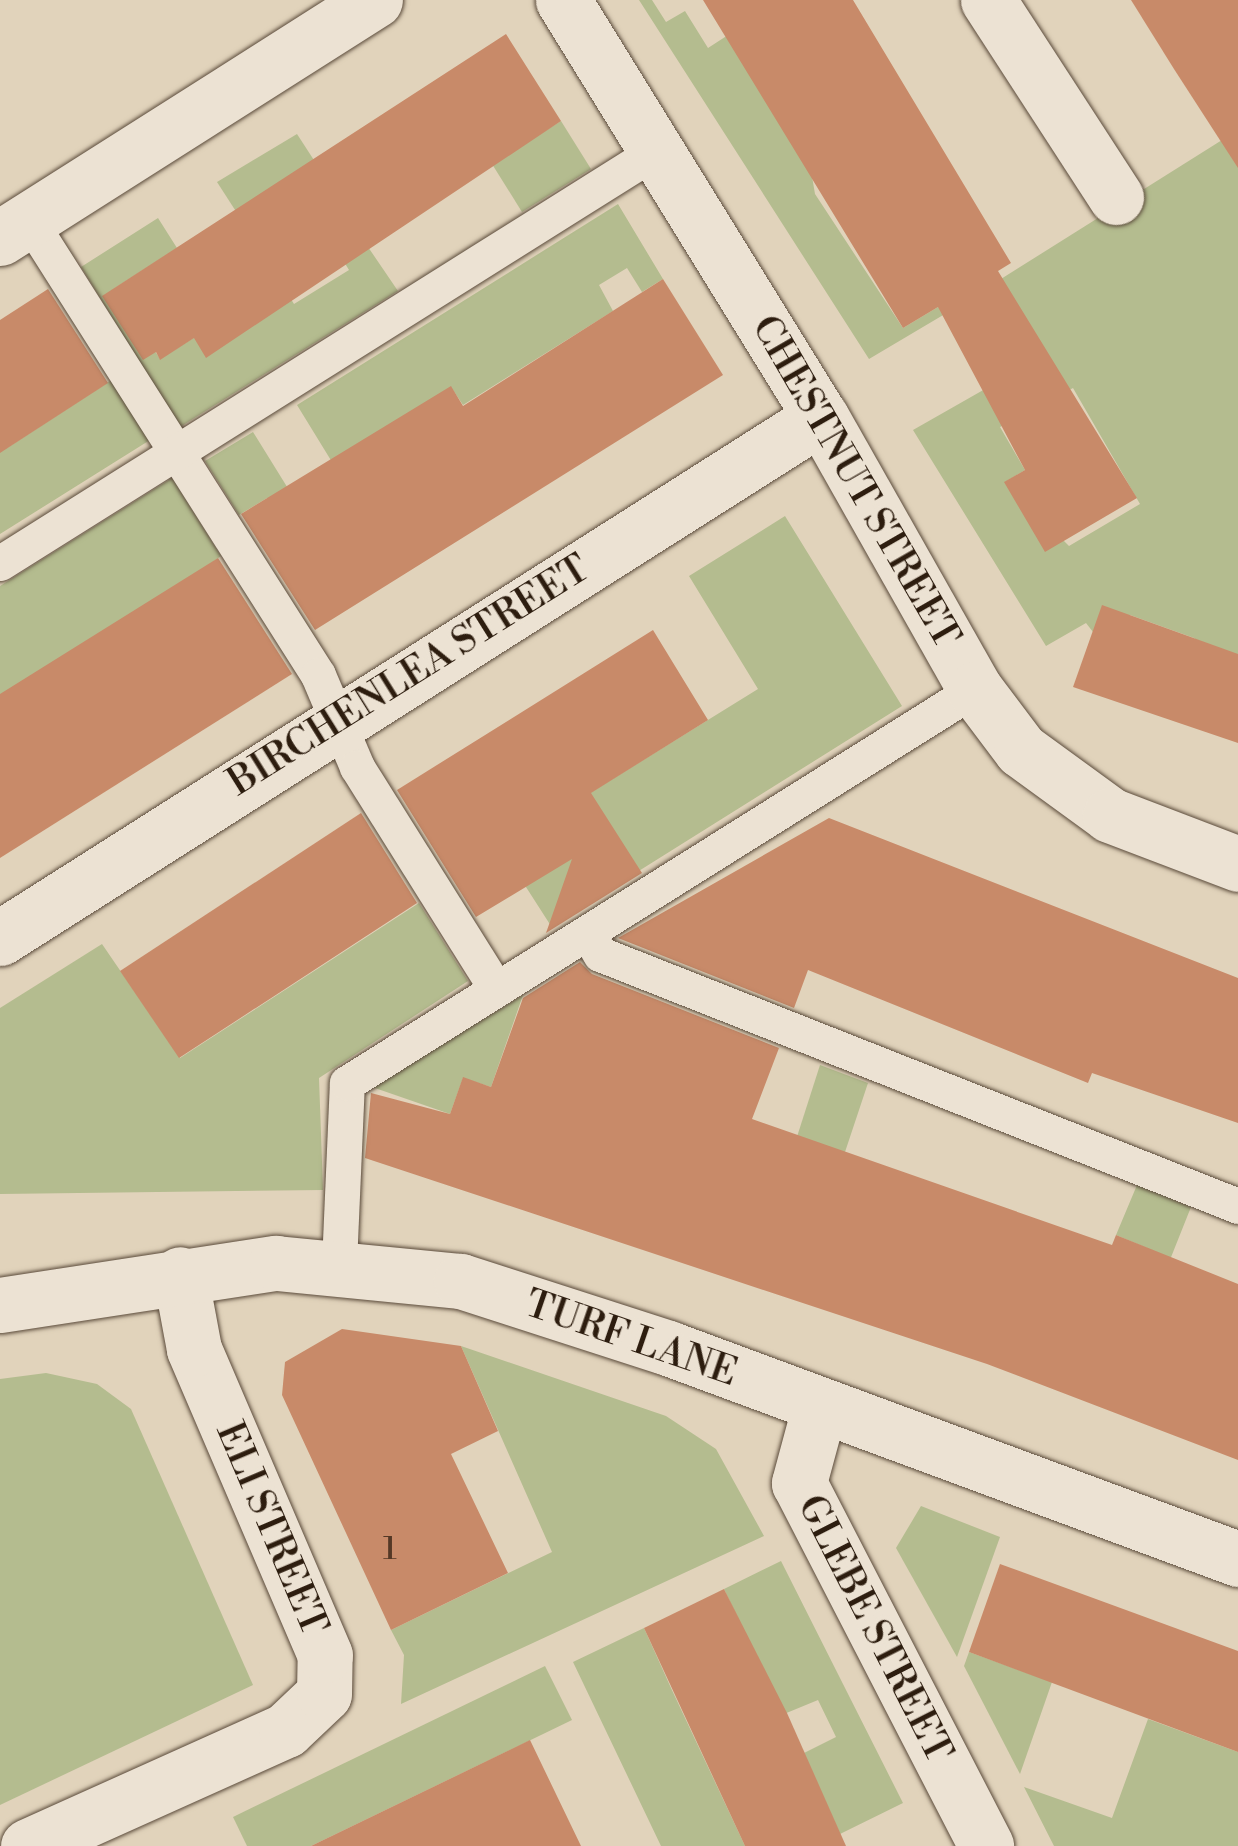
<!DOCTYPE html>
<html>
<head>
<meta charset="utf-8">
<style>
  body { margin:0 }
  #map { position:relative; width:1238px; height:1846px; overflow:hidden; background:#e1d3bb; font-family:"Libre Bodoni",serif }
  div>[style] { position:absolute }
  .green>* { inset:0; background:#b4bc8f }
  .building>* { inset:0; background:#c88a69 }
  .roads { filter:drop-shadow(0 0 2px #5a4a3a) drop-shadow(0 0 2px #5a4a3a) }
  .service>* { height:35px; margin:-17.5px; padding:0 17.5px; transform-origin:17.5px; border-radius:17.5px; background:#ece2d3 }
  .minor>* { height:55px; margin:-27.5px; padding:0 27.5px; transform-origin:27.5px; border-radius:27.5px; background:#ece2d3 }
  .tertiary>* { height:55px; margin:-27.5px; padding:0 27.5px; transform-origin:27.5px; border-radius:27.5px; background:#ece2d3 }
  span { translate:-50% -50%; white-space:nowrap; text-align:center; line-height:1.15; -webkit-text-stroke:8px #ece2d3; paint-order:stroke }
  .number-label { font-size:32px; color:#543826 }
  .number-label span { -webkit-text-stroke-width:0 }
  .street-label { font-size:38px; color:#2d1d0f }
</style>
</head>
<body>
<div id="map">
  <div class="green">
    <i style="clip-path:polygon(evenodd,639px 0,652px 0,666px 22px,685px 11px,708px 48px,782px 0,815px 194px,903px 328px,988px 277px,993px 284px,1230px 135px,1238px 116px,1238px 676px,1194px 638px,1130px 615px,1093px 632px,1086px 623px,1046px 646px,913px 430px,1045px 355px,955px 308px,869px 359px,639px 0,1073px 388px,1140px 504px,1069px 546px,1005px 482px,1025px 470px,1000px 427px,1073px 388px)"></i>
    <i style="clip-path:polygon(561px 121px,591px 169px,522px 212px,492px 164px)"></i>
    <i style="clip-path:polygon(297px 134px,321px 171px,237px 213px,217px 182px)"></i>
    <i style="clip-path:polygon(618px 204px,663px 279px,642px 292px,627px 268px,599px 285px,613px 311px,463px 405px,451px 387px,332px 462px,297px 405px)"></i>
    <i style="clip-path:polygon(158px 218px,177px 248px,115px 288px,160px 359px,281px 283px,294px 304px,349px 270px,335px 247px,366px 244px,398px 291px,180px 427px,81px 267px)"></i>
    <i style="clip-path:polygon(113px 379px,150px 440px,0 534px,0 439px,7px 448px)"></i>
    <i style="clip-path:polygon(253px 432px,302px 511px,267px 498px,239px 515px,205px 461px)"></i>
    <i style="clip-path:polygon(172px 478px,221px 556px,0 717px,0 586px)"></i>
    <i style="clip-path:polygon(785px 516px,902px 706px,551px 926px,501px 848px,758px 689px,689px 576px)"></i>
    <i style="clip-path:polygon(419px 903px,468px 981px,319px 1078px,323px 1190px,0 1194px,0 1008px,102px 944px,180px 1058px)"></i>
    <i style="clip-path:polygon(523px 995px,491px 1087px,463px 1078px,450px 1114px,372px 1087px)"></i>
    <i style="clip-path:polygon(820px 1065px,868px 1083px,834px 1185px,786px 1171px)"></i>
    <i style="clip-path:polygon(1137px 1185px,1191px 1207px,1150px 1310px,1147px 1248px,1116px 1235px)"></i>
    <i style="clip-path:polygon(461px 1346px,666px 1416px,716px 1449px,764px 1536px,401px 1704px,404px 1655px,391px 1630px,552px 1552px)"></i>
    <i style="clip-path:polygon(46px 1373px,97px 1384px,131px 1409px,253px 1685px,0 1805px,0 1379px)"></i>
    <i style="clip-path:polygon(921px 1506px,1000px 1537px,957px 1657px,896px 1548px)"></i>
    <i style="clip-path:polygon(781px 1561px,903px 1803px,840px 1834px,804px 1753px,836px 1737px,818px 1700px,784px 1714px,724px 1589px)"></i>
    <i style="clip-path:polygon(644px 1628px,671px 1688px,745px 1846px,661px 1846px,573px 1662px)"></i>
    <i style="clip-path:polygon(969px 1652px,1052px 1682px,1020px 1774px,964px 1666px)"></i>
    <i style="clip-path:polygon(545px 1666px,572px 1720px,311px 1846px,247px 1846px,233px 1817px)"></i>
    <i style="clip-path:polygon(1148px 1719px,1238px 1752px,1238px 1846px,1054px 1846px,1024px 1787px,1112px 1818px)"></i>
  </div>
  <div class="building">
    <i style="clip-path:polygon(703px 0,853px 0,1011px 263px,998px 271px,1137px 498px,1045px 552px,1004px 482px,1025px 470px,938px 307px,903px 328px)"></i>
    <i style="clip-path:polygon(1131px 0,1238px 0,1238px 168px,1174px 69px)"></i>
    <i style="clip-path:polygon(506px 34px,561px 121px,206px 358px,194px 338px,160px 360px,156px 352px,143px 360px,102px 296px)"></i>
    <i style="clip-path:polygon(663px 279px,723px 375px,315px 630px,241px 514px,451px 386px,463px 406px)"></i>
    <i style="clip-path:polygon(48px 289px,108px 383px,0 453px,0 320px)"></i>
    <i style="clip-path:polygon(218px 558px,292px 674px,0 858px,0 694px)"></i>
    <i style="clip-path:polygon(1102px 605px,1238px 654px,1238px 743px,1073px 687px)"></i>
    <i style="clip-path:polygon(653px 630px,708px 720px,591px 793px,642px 873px,546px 933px,572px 859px,476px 917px,397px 790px)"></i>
    <i style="clip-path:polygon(361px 813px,417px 903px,179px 1058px,120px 971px)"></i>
    <i style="clip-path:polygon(829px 818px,1238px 978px,1238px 1123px,1092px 1073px,1088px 1083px,808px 970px,794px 1008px,618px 938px)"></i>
    <i style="clip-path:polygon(580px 962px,592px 974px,779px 1048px,752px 1119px,1112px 1245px,1116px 1235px,1238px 1284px,1238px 1460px,987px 1364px,365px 1158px,371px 1093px,450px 1114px,463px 1077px,491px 1087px,523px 998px)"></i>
    <i style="clip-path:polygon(342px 1329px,461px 1346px,498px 1431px,451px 1454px,508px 1573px,391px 1630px,282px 1395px,285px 1362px)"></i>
    <i style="clip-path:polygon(1000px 1564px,1238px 1651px,1238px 1752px,969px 1652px)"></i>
    <i style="clip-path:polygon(724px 1589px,787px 1713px,846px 1846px,745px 1846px,644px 1628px)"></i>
    <i style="clip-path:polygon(530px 1740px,581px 1846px,311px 1846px,462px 1773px)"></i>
  </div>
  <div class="roads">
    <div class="service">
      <i style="left:29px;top:220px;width:539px;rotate:57.58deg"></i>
      <i style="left:318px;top:675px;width:100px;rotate:67deg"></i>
      <i style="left:357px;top:767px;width:262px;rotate:57.9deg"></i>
      <i style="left:0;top:563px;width:778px;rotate:-32.14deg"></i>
      <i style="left:587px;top:933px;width:25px;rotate:58deg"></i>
      <i style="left:600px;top:954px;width:686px;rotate:21.55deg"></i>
      <i style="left:339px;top:1264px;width:181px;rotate:-87.5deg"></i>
      <i style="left:347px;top:1083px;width:741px;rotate:-32.1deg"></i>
    </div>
    <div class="minor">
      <i style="left:563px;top:0;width:490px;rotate:58.3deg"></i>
      <i style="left:821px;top:417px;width:313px;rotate:60.5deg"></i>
      <i style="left:975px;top:689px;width:76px;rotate:53deg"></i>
      <i style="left:1021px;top:750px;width:110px;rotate:36.1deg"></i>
      <i style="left:1110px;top:815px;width:137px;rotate:20.9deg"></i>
      <i style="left:988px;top:0;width:235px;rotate:57deg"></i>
      <i style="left:0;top:238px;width:444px;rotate:-32.4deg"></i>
      <i style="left:0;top:938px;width:972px;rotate:-32.4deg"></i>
      <i style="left:820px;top:1405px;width:81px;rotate:105.1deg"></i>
      <i style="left:799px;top:1483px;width:408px;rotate:62.7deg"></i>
      <i style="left:28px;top:1846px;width:283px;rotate:-24.2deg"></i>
      <i style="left:286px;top:1730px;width:52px;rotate:-43.5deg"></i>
      <i style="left:324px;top:1694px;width:39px;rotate:-89deg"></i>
      <i style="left:325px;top:1655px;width:333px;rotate:-113.2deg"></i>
      <i style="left:194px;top:1349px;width:76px;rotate:-100.6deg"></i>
    </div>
    <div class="tertiary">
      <i style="left:0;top:1305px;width:279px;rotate:-8.7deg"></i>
      <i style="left:276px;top:1263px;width:186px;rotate:5.6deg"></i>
      <i style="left:461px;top:1281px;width:218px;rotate:17.9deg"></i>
      <i style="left:668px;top:1348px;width:608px;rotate:20.31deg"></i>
    </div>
  </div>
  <div class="number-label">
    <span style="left:390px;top:1549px">1</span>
  </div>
  <div class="street-label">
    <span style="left:855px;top:482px;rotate:60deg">CHESTNUT STREET</span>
    <span style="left:409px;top:676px;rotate:-32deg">BIRCHENLEA STREET</span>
    <span style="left:631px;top:1339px;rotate:19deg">TURF LANE</span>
    <span style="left:271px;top:1529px;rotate:67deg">ELI STREET</span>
    <span style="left:874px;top:1629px;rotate:63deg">GLEBE STREET</span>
  </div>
</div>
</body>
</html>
